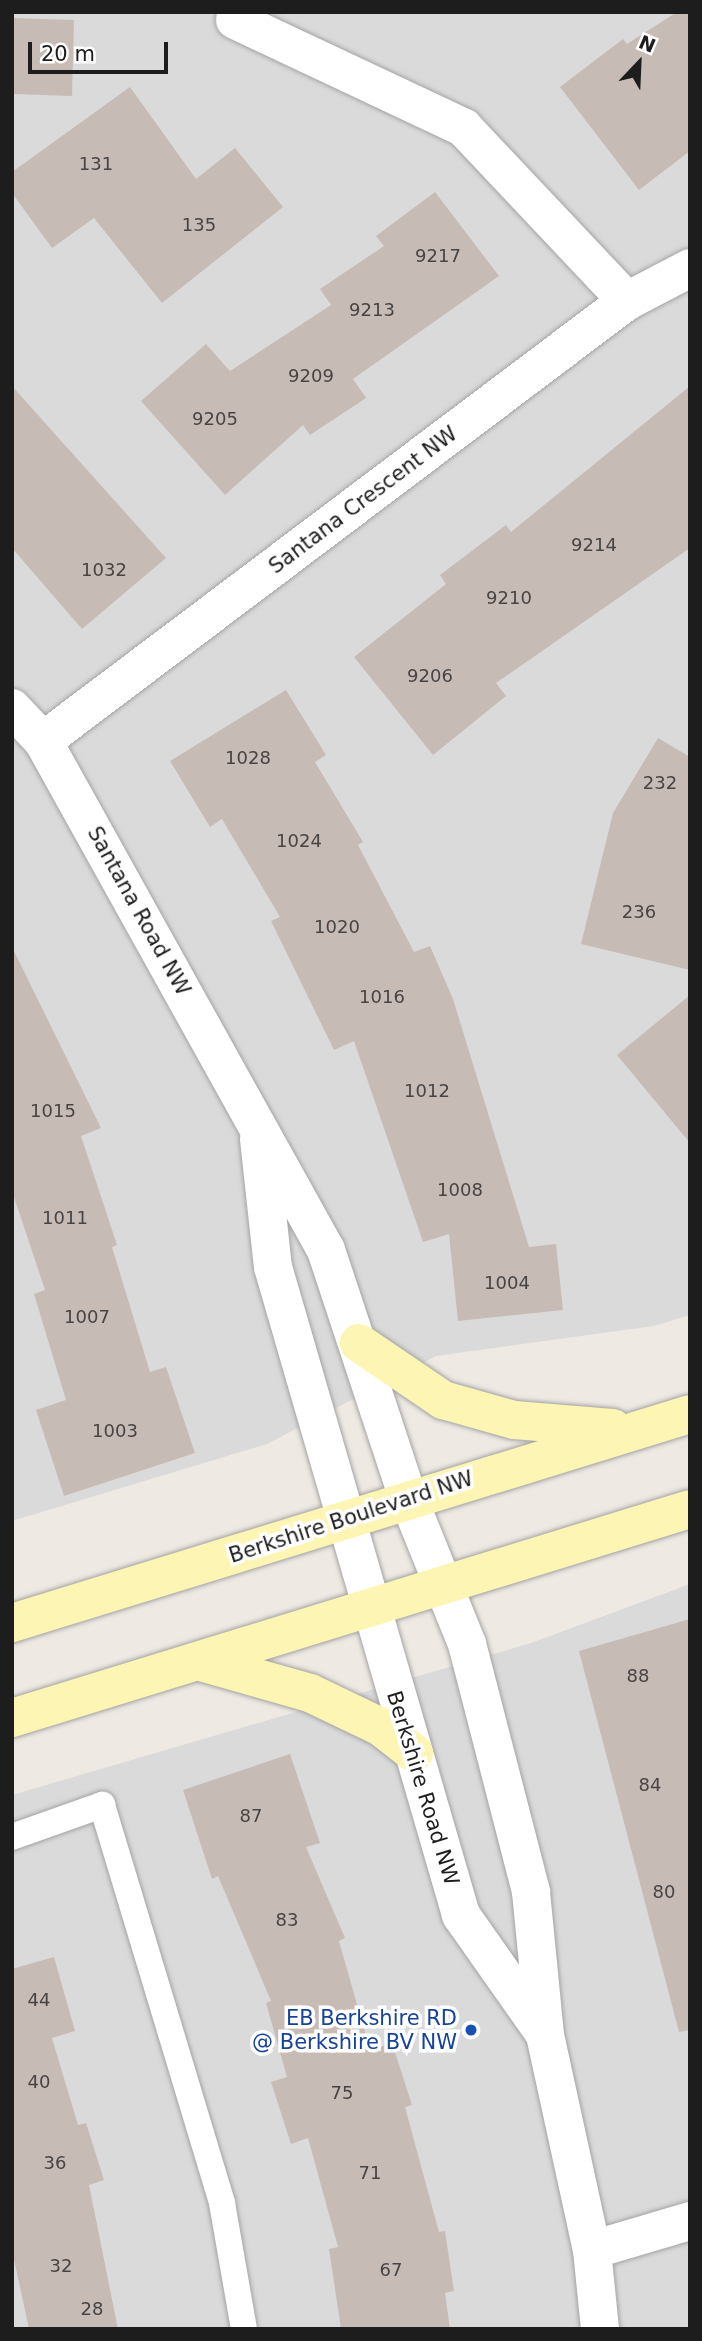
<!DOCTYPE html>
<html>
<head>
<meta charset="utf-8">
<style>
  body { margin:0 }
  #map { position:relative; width:702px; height:2341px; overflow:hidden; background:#efe9e3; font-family:"DejaVu Sans",sans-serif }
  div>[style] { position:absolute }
  .residential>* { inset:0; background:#dbdada }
  .building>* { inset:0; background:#c7bbb6 }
  .roads { filter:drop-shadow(0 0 2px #a4a4a4) drop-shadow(0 0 2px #a4a4a4) }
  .lane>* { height:26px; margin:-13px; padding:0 13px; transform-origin:13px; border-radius:13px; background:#fff }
  .street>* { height:38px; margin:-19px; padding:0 19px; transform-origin:19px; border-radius:19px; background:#fff }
  .secondary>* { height:38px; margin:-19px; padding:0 19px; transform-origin:19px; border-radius:19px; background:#fcf5b4 }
  .dots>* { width:19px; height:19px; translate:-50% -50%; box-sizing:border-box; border:4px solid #fff; border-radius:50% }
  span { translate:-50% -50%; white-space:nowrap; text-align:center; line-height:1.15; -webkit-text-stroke:7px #fff; paint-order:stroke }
  .number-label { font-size:18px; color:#484443 }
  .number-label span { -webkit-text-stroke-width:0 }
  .street-label { font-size:21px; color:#1d1d1d }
  .transit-label { font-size:21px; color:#164399 }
  .right { translate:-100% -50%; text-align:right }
  .frame { position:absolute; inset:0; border:14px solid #1d1d1d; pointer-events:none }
  .north { position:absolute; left:604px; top:28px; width:70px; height:70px; -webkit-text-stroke:5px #fff; paint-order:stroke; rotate:23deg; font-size:19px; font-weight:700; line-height:28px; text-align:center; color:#1d1d1d }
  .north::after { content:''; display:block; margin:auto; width:24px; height:32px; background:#1d1d1d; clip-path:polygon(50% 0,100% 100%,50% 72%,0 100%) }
  .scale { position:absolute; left:28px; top:42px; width:140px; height:32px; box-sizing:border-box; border:4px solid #1d1d1d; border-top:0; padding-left:9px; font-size:21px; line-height:24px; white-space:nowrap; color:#1d1d1d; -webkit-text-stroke:5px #fff; paint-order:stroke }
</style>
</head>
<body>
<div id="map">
  <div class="residential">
    <i style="clip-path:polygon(12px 12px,690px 12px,690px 1315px,654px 1326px,436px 1356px,267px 1444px,12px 1521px)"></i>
    <i style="clip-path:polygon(690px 1584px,690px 2329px,12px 2329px,12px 1795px,531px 1643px)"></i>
  </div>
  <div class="building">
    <i style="clip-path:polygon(677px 12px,690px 12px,690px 151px,639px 190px,560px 87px,623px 39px,627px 44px)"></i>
    <i style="clip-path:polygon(12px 18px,74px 20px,72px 96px,12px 94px)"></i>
    <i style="clip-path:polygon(130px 87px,196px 179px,235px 148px,283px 207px,162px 303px,94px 218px,52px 248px,12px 193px,12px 172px)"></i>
    <i style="clip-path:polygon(435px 192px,499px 276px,353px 379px,366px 398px,310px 435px,303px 425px,225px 495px,141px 401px,206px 344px,230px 371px,331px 305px,320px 289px,384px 246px,376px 236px)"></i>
    <i style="clip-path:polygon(12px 386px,166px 558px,82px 629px,12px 548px)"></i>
    <i style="clip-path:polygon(690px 386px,690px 548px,496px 683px,506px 696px,433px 755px,354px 657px,446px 584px,440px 575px,506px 525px,511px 532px)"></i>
    <i style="clip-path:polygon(286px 690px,326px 755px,315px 762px,363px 842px,358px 845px,414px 952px,430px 946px,453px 999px,529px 1247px,556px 1244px,563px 1310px,458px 1321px,449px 1234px,423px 1242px,354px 1041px,334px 1050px,271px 921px,280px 917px,222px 819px,210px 827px,170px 761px)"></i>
    <i style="clip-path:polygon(658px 738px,690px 757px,690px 970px,581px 944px,613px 813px)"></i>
    <i style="clip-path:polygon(12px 947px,101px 1128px,81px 1136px,117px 1245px,112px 1247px,150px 1372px,166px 1367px,195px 1453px,64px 1496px,36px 1410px,66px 1400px,34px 1294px,45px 1290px,12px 1191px)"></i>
    <i style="clip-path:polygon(690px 995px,690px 1143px,617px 1055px)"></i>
    <i style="clip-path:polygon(690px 1619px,690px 2030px,679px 2032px,579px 1651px)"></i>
    <i style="clip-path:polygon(290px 1754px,320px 1843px,306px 1847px,345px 1938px,339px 1941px,370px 2050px,392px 2043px,412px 2105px,405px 2107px,439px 2232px,445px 2231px,454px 2291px,445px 2293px,450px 2329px,341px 2329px,329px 2249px,338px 2247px,308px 2138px,291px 2144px,271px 2082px,287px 2077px,266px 2003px,271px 2001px,218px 1876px,212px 1879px,183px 1790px)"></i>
    <i style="clip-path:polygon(54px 1957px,75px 2031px,52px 2038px,78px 2125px,86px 2123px,104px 2180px,89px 2185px,118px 2329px,29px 2329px,12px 2250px,12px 1969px)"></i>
  </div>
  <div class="roads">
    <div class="lane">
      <i style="left:12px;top:1837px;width:96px;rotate:-19.6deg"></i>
      <i style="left:102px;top:1805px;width:416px;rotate:73.2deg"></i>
      <i style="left:222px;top:2203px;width:128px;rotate:80.1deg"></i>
    </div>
    <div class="street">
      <i style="left:235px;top:20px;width:253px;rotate:25.2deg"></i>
      <i style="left:464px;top:128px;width:238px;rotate:46.7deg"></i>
      <i style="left:12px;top:708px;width:45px;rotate:46.8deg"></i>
      <i style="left:43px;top:741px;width:582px;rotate:60.93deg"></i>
      <i style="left:326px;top:1250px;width:261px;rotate:71.7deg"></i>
      <i style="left:408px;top:1498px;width:157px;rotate:68deg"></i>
      <i style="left:467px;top:1644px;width:256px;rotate:75.5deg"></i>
      <i style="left:531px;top:1892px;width:144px;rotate:84.4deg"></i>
      <i style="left:545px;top:2035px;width:220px;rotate:77.7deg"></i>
      <i style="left:592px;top:2250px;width:79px;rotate:84.2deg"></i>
      <i style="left:43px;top:741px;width:731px;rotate:-37deg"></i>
      <i style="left:627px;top:301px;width:71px;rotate:-27.6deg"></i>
      <i style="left:259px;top:1139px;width:129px;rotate:83.8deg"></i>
      <i style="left:273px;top:1267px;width:675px;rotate:73.82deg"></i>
      <i style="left:461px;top:1915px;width:144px;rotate:54.9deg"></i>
      <i style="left:592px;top:2250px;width:102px;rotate:-16.5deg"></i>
    </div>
    <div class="secondary">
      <i style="left:359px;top:1343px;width:102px;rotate:34.2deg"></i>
      <i style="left:443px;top:1400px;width:74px;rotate:15.7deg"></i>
      <i style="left:514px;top:1420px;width:99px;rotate:4.6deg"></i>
      <i style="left:12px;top:1623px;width:709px;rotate:-17.13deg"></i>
      <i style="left:197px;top:1661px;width:117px;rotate:15.8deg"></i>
      <i style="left:310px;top:1693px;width:79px;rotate:25.6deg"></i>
      <i style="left:381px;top:1727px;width:42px;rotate:38.2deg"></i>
      <i style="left:12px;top:1718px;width:709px;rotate:-17.13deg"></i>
    </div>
  </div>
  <div class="dots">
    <i style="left:471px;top:2030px;background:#1a4fb4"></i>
  </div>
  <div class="number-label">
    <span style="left:96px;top:164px">131</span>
    <span style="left:199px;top:225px">135</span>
    <span style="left:438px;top:256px">9217</span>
    <span style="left:372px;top:310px">9213</span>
    <span style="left:311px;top:376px">9209</span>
    <span style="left:215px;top:419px">9205</span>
    <span style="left:594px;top:545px">9214</span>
    <span style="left:104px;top:570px">1032</span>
    <span style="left:509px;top:598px">9210</span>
    <span style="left:430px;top:676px">9206</span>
    <span style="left:248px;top:758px">1028</span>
    <span style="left:660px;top:783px">232</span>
    <span style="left:299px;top:841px">1024</span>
    <span style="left:639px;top:912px">236</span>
    <span style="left:337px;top:927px">1020</span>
    <span style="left:382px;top:997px">1016</span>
    <span style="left:427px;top:1091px">1012</span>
    <span style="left:53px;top:1111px">1015</span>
    <span style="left:460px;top:1190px">1008</span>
    <span style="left:65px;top:1218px">1011</span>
    <span style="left:507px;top:1283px">1004</span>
    <span style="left:87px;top:1317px">1007</span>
    <span style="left:115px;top:1431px">1003</span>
    <span style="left:638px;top:1676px">88</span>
    <span style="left:650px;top:1785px">84</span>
    <span style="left:251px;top:1816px">87</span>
    <span style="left:664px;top:1892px">80</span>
    <span style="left:287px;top:1920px">83</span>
    <span style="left:39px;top:2000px">44</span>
    <span style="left:39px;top:2082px">40</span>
    <span style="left:342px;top:2093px">75</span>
    <span style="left:55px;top:2163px">36</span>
    <span style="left:370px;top:2173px">71</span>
    <span style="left:61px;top:2266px">32</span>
    <span style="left:391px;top:2270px">67</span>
    <span style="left:92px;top:2309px">28</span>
  </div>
  <div class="street-label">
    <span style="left:363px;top:500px;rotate:-37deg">Santana Crescent NW</span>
    <span style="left:139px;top:911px;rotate:61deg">Santana Road NW</span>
    <span style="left:351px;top:1517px;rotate:-18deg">Berkshire Boulevard NW</span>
    <span style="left:423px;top:1788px;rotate:73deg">Berkshire Road NW</span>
  </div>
  <div class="transit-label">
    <span class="right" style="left:457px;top:2030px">EB Berkshire RD<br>@ Berkshire BV NW</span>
  </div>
  <div class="frame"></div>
  <div class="north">N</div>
  <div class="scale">20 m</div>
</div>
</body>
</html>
